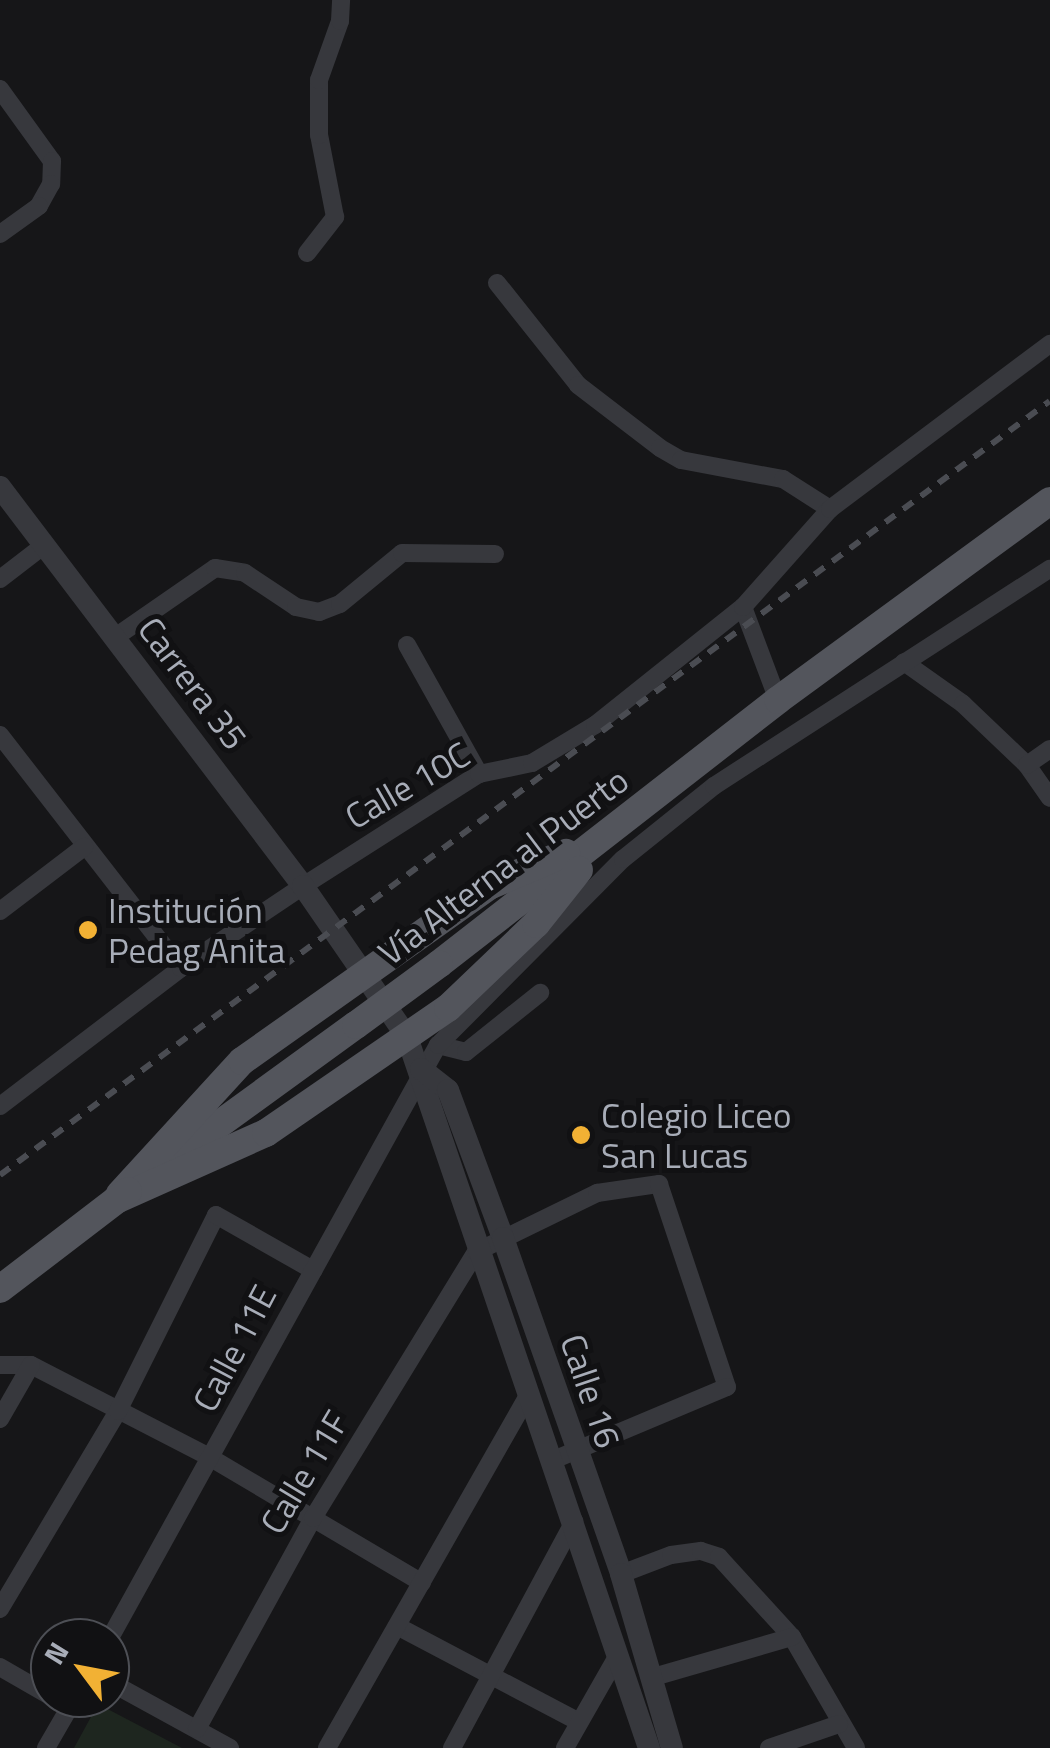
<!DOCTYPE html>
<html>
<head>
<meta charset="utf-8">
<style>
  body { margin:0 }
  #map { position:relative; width:1050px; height:1748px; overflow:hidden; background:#161618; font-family:"Titillium Web",sans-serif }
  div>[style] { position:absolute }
  .green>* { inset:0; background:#1e261f }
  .minor>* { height:18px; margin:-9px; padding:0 9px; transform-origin:9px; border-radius:9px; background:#37383d }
  .tertiary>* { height:22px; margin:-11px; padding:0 11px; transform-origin:11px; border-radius:11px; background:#37383d }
  .primary>* { height:28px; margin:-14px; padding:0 14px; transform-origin:14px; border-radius:14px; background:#53555c }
  .rail>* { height:6px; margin-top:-3px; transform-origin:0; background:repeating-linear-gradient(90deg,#4a4c52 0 12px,transparent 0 22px) }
  .primary-bridge>* { height:28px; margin:-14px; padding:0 14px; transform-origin:14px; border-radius:14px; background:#53555c }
  .dots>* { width:28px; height:28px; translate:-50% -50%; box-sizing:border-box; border:5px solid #111113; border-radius:50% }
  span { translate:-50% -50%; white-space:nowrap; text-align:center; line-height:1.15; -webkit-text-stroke:10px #111113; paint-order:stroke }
  .street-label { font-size:35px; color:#a8adb8 }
  .poi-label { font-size:35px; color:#a8adb8 }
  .left { translate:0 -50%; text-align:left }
  .north { position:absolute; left:30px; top:1618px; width:100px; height:100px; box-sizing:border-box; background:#111113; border:2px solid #4d4f55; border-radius:50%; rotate:302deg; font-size:28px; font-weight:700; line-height:40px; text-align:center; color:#a8adb8 }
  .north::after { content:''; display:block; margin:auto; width:35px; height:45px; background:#f2b134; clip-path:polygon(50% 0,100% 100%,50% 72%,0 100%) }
</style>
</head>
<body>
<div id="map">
  <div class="green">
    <i style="clip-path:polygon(98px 1704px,182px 1748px,74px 1748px)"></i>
  </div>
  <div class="minor">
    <i style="left:0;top:89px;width:89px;rotate:54.2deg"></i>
    <i style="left:52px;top:161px;width:23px;rotate:92deg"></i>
    <i style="left:51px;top:184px;width:25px;rotate:119deg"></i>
    <i style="left:39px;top:206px;width:48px;rotate:144.3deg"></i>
    <i style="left:307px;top:253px;width:46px;rotate:-52.1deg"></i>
    <i style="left:335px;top:217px;width:84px;rotate:-101deg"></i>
    <i style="left:319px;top:135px;width:55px;rotate:-90deg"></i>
    <i style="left:319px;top:80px;width:63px;rotate:-70.4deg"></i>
    <i style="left:340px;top:21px;width:21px;rotate:-87deg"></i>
    <i style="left:497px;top:283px;width:130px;rotate:51.5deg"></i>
    <i style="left:578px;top:385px;width:103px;rotate:37.5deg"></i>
    <i style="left:660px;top:448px;width:24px;rotate:30deg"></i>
    <i style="left:681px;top:460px;width:104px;rotate:10.6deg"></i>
    <i style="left:783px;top:479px;width:56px;rotate:32.6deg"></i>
    <i style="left:0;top:579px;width:54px;rotate:-37.5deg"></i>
    <i style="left:743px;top:607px;width:99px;rotate:69.4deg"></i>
    <i style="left:114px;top:638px;width:123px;rotate:-34.7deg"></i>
    <i style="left:215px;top:568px;width:30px;rotate:9deg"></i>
    <i style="left:245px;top:573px;width:61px;rotate:33.7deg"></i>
    <i style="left:296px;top:607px;width:24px;rotate:12deg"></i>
    <i style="left:319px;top:612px;width:22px;rotate:-21deg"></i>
    <i style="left:340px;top:604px;width:80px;rotate:-39.4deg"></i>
    <i style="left:402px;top:553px;width:93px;rotate:0.6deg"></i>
    <i style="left:407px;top:645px;width:148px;rotate:60.8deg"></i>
    <i style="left:904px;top:662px;width:72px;rotate:35.4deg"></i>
    <i style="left:963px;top:704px;width:88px;rotate:43.6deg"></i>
    <i style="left:1027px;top:765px;width:40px;rotate:55.1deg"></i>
    <i style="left:0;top:735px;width:295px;rotate:52.2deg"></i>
    <i style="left:1027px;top:765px;width:28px;rotate:-35deg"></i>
    <i style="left:0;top:911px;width:106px;rotate:-37.3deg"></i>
    <i style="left:438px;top:1045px;width:29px;rotate:14deg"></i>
    <i style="left:466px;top:1052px;width:95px;rotate:-38.6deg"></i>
    <i style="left:0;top:1106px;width:228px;rotate:-37.3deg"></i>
    <i style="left:181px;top:968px;width:147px;rotate:-33.9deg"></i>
    <i style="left:303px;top:886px;width:209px;rotate:-32.5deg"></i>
    <i style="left:479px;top:774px;width:54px;rotate:-11.7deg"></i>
    <i style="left:532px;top:763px;width:74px;rotate:-31.1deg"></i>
    <i style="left:595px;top:725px;width:189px;rotate:-38.6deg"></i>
    <i style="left:743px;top:607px;width:131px;rotate:-48.4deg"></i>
    <i style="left:830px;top:509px;width:275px;rotate:-36.9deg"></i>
    <i style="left:0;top:1365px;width:31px"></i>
    <i style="left:31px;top:1365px;width:203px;rotate:27.3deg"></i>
    <i style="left:211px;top:1458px;width:245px;rotate:30.6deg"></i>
    <i style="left:0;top:1419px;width:62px;rotate:-60.1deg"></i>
    <i style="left:621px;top:1574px;width:53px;rotate:-20.8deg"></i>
    <i style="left:671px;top:1555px;width:30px;rotate:-8deg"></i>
    <i style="left:701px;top:1551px;width:19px;rotate:18deg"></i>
    <i style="left:719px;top:1557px;width:108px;rotate:47.6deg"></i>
    <i style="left:792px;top:1637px;width:128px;rotate:60deg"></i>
    <i style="left:0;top:1609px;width:230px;rotate:-59.2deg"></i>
    <i style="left:118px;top:1411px;width:219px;rotate:-63.4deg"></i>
    <i style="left:216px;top:1215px;width:112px;rotate:29.6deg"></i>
    <i style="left:397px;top:1626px;width:206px;rotate:27.8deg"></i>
    <i style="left:110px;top:1638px;width:678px;rotate:-61.05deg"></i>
    <i style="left:438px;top:1045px;width:262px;rotate:-45.2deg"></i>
    <i style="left:623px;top:859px;width:117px;rotate:-38.7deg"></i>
    <i style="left:714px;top:786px;width:400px;rotate:-32.9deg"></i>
    <i style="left:0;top:1667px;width:58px;rotate:30.1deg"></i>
    <i style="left:650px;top:1678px;width:148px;rotate:-16.1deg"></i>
    <i style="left:110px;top:1682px;width:137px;rotate:28.8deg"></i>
    <i style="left:197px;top:1729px;width:241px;rotate:-61.2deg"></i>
    <i style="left:313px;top:1518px;width:312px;rotate:-58.5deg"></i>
    <i style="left:476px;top:1252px;width:135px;rotate:-26deg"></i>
    <i style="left:597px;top:1193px;width:63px;rotate:-8.3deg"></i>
    <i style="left:659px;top:1184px;width:214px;rotate:71.5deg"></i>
    <i style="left:727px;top:1387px;width:189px;rotate:157.2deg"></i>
    <i style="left:46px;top:1748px;width:58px;rotate:-59.9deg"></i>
    <i style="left:327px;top:1748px;width:404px;rotate:-60.3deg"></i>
    <i style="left:452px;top:1748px;width:258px;rotate:-61.7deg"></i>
    <i style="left:565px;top:1748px;width:107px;rotate:-60.3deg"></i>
    <i style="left:769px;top:1748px;width:74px;rotate:-18.9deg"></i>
  </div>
  <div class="tertiary">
    <i style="left:0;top:487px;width:501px;rotate:52.79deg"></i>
    <i style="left:303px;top:886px;width:183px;rotate:55.4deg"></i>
    <i style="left:407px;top:1037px;width:751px;rotate:71.2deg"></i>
    <i style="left:421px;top:1069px;width:34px;rotate:38deg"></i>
    <i style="left:448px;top:1090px;width:158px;rotate:69.6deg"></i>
    <i style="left:503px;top:1238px;width:356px;rotate:70.6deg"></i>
    <i style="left:621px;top:1574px;width:181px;rotate:73.7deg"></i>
  </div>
  <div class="primary">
    <i style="left:439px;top:964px;width:430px;rotate:-37.9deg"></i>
    <i style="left:778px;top:700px;width:337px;rotate:-36.2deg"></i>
    <i style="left:163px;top:1165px;width:238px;rotate:-36deg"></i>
    <i style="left:120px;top:1194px;width:180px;rotate:-47.5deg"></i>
    <i style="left:242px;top:1061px;width:303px;rotate:-35.3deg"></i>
    <i style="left:489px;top:886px;width:84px;rotate:-23.2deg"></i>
    <i style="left:116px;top:1200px;width:164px;rotate:-24.1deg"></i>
    <i style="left:266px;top:1133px;width:221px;rotate:-34.5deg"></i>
    <i style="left:448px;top:1008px;width:122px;rotate:-43.7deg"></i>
    <i style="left:536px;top:924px;width:69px;rotate:-51.5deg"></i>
    <i style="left:0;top:1289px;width:161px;rotate:-37.4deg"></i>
  </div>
  <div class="rail">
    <i style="left:0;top:1175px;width:1304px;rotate:-36.4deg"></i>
  </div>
  <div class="primary-bridge">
    <i style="left:356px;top:1025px;width:103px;rotate:-36.3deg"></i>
  </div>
  <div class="dots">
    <i style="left:88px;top:930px;background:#f2b134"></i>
    <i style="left:581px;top:1135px;background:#f2b134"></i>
  </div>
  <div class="street-label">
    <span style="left:193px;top:683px;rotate:53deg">Carrera 35</span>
    <span style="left:407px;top:785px;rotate:-30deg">Calle 10C</span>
    <span style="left:503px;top:866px;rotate:-37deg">Vía Alterna al Puerto</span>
    <span style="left:234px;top:1348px;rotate:-62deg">Calle 11E</span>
    <span style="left:591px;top:1391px;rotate:71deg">Calle 16</span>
    <span style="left:304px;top:1472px;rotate:-59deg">Calle 11F</span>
  </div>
  <div class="poi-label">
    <span class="left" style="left:108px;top:930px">Institución<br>Pedag Anita</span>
    <span class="left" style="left:601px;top:1135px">Colegio Liceo<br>San Lucas</span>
  </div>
  <div class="north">N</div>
</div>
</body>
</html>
